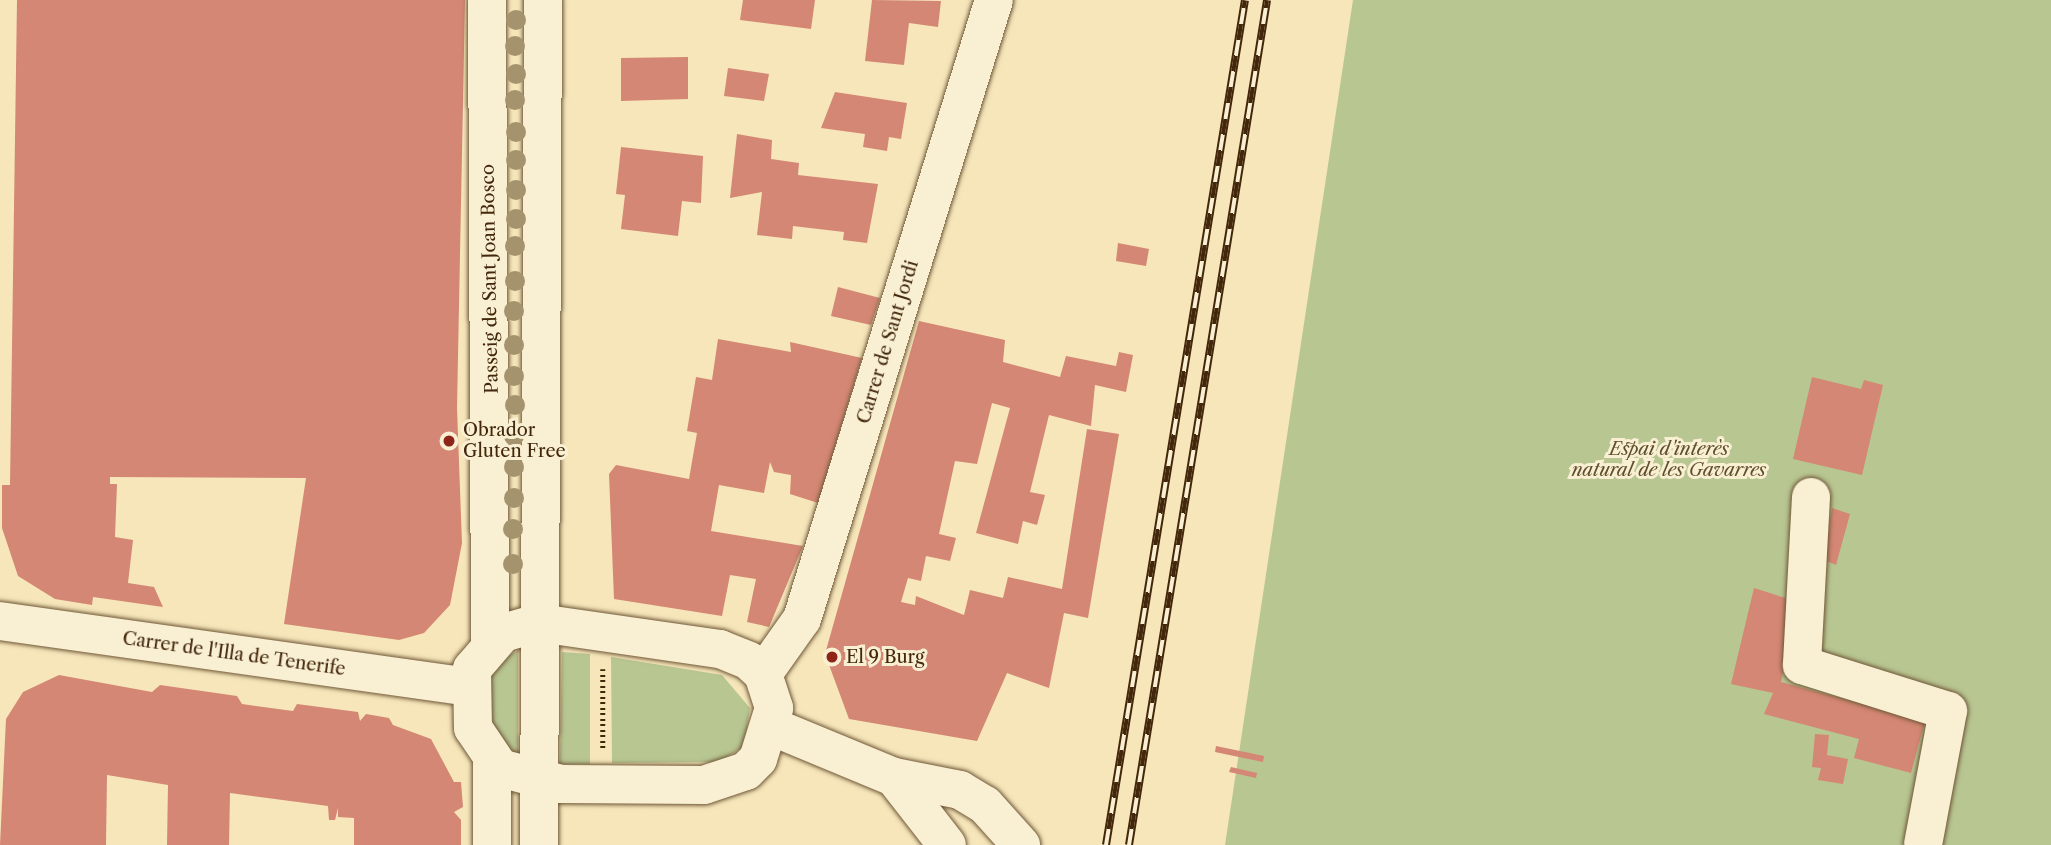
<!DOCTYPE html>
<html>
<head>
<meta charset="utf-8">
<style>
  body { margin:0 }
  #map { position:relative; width:2051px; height:845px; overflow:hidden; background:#f6e6ba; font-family:"Libre Caslon Text",serif }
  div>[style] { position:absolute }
  .green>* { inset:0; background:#b8c692 }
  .building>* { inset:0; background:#d48774 }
  .path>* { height:4.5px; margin-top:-2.25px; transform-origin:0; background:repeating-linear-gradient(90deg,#42270b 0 2px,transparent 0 5.5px) }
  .roads { filter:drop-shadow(0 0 2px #6f5737) drop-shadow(0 0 2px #6f5737) }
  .minor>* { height:38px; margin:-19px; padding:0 19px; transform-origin:19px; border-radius:19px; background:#f9efd2 }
  .rail>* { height:8px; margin-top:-4px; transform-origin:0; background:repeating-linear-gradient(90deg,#f9efd2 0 16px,#42270b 0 32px); box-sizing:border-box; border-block:2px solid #42270b }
  .trees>* { width:20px; height:20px; margin:-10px; border-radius:50%; background:#a4936c }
  .dots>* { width:19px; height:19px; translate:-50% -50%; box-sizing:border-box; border:4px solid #f9efd2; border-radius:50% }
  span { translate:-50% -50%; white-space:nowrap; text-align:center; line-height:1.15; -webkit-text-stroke:6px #f9efd2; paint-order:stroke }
  .street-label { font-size:18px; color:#42270b }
  .poi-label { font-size:18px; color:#42270b }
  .left { translate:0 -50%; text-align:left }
  .park-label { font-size:18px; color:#604f2d; font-style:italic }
</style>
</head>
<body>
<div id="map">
  <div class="green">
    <i style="clip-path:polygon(1353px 0,2051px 0,2051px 845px,1225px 845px)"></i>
    <i style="clip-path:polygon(518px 651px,518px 758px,492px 740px,486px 682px,503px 658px)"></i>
    <i style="clip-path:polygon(562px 652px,590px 654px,590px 764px,560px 764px)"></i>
    <i style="clip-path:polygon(611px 657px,722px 675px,750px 708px,744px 746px,719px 762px,612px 763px)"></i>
  </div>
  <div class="building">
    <i style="clip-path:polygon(17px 0,465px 0,457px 408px,462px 543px,450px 605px,424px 633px,399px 640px,284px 624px,306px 478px,110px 477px,110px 484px,117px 484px,115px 537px,133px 540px,128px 583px,154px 587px,163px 607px,93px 597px,92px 605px,55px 599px,18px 576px,2px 528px,2px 485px,10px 485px)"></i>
    <i style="clip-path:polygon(743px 0,815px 0,811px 29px,740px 20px)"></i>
    <i style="clip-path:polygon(872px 0,941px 1px,938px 27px,909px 23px,904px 65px,865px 61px)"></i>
    <i style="clip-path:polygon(688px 57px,688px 99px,621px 101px,621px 58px)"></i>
    <i style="clip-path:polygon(728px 68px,769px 74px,764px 101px,724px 96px)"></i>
    <i style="clip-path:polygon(835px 92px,907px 103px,901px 139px,889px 137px,887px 151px,863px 147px,865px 134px,821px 128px)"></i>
    <i style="clip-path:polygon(737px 134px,772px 140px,771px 159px,799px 163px,798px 175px,878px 184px,867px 243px,843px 240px,844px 232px,793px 226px,792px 239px,757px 235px,762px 192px,730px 198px)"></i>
    <i style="clip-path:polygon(621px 147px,703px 156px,701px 203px,682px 201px,678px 236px,621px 229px,625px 195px,616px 194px)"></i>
    <i style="clip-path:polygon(1118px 243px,1149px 249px,1146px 266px,1116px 261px)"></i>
    <i style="clip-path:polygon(838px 287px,880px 298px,871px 325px,831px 316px)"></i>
    <i style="clip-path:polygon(919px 321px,1005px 340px,1003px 362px,1060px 377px,1066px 356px,1116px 366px,1119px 352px,1133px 355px,1126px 392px,1095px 385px,1091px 426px,1049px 415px,1030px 492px,1045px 495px,1037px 525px,1023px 521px,1018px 544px,976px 533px,1010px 408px,992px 403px,977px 464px,955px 461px,939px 534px,956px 538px,950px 561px,926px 556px,921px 581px,908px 578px,901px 602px,915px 605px,916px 596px,964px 615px,970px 590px,1003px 598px,1008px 577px,1062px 589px,1087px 429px,1119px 434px,1088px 618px,1064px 613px,1049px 688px,1007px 673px,977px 741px,849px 719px,825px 654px)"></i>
    <i style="clip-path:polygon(718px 339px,791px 352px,790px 342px,862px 358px,818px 503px,790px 494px,791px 475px,774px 472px,770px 462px,764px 493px,719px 485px,711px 531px,803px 546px,769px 627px,747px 622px,756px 579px,730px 575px,722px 616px,614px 599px,609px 474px,616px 465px,689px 479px,697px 433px,687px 431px,696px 377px,712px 380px)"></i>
    <i style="clip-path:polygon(1812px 377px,1861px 389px,1864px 380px,1883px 385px,1862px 475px,1793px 459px)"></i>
    <i style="clip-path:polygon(1832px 508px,1850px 514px,1836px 565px,1824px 560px)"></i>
    <i style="clip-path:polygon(1754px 588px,1798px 602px,1781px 682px,1925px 721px,1911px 773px,1854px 758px,1859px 739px,1764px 714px,1773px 693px,1731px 684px)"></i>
    <i style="clip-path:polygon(59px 675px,152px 692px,160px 685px,237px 696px,242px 704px,293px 711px,297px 704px,358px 712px,360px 721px,366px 714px,389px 718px,393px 725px,431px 739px,454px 782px,461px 782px,463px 807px,454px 812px,461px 820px,461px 845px,354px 845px,354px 818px,338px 817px,338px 808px,335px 820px,329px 820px,328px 806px,230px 793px,229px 845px,167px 845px,168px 785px,107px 775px,106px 845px,0 845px,6px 719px,23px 692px)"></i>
    <i style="clip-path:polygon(1815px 734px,1829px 735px,1827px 755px,1848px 759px,1843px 784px,1818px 780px,1821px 768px,1812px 767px)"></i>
    <i style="clip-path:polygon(1216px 746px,1264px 756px,1263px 762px,1215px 752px)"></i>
    <i style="clip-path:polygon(1231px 767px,1257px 773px,1256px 778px,1229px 772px)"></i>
  </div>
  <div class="path">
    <i style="left:603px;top:669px;width:79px;rotate:90deg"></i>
  </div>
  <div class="roads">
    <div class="minor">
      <i style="left:487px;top:0;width:643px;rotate:89.73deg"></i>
      <i style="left:1811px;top:497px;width:168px;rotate:93.1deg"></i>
      <i style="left:1802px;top:665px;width:153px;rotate:17.5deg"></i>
      <i style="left:1948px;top:711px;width:136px;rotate:100.6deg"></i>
      <i style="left:0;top:621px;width:473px;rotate:8deg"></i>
      <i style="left:539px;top:623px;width:183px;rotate:8.2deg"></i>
      <i style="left:720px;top:649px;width:31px;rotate:22deg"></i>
      <i style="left:749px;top:661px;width:19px;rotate:43deg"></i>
      <i style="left:763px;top:674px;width:36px;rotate:72deg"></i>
      <i style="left:774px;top:708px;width:53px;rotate:107.4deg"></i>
      <i style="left:758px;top:759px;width:17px;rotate:135deg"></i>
      <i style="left:746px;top:771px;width:44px;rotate:161.6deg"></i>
      <i style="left:704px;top:785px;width:143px;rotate:-179.6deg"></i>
      <i style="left:561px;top:784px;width:63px;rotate:-165.3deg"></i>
      <i style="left:500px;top:768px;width:48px;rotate:-124deg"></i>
      <i style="left:473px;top:728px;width:59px;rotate:-91deg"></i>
      <i style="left:472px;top:669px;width:48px;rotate:-49.3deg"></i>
      <i style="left:503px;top:633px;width:37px;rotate:-16deg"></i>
      <i style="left:763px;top:674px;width:67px;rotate:-54.7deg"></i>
      <i style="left:802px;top:619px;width:648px;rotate:-72.77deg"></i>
      <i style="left:773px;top:727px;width:131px;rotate:22.5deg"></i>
      <i style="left:894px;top:777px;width:67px;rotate:11.1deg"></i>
      <i style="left:960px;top:790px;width:29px;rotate:31deg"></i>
      <i style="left:985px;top:805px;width:54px;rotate:48deg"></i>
      <i style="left:894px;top:777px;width:86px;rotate:52.1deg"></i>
      <i style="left:492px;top:845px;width:84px;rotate:-90deg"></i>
      <i style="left:539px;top:845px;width:845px;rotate:-89.73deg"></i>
    </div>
  </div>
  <div class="rail">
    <i style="left:1106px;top:845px;width:856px;rotate:-80.66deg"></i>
    <i style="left:1129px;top:845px;width:856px;rotate:-80.72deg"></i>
  </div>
  <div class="trees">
    <i style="left:516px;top:20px"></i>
    <i style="left:515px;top:46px"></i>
    <i style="left:516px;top:74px"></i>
    <i style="left:515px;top:100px"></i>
    <i style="left:516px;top:132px"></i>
    <i style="left:516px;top:160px"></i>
    <i style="left:516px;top:190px"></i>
    <i style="left:516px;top:219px"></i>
    <i style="left:515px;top:246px"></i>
    <i style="left:515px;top:281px"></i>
    <i style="left:514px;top:311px"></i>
    <i style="left:514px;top:345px"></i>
    <i style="left:514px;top:376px"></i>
    <i style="left:515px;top:405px"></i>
    <i style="left:514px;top:436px"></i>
    <i style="left:514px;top:467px"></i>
    <i style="left:514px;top:498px"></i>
    <i style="left:513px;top:529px"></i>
    <i style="left:513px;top:564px"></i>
  </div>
  <div class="dots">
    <i style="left:449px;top:441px;background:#8f2418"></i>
    <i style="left:832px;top:657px;background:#8f2418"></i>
  </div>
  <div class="street-label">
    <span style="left:490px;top:279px;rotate:-91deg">Passeig de Sant Joan Bosco</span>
    <span style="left:888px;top:342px;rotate:-73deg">Carrer de Sant Jordi</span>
    <span style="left:234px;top:654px;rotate:8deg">Carrer de l'Illa de Tenerife</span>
  </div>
  <div class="poi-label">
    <span class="left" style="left:463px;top:441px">Obrador<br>Gluten Free</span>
    <span class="left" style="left:846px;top:657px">El 9 Burg</span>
  </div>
  <div class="park-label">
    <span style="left:1669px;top:460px">Espai d'interès<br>natural de les Gavarres</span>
  </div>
</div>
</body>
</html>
